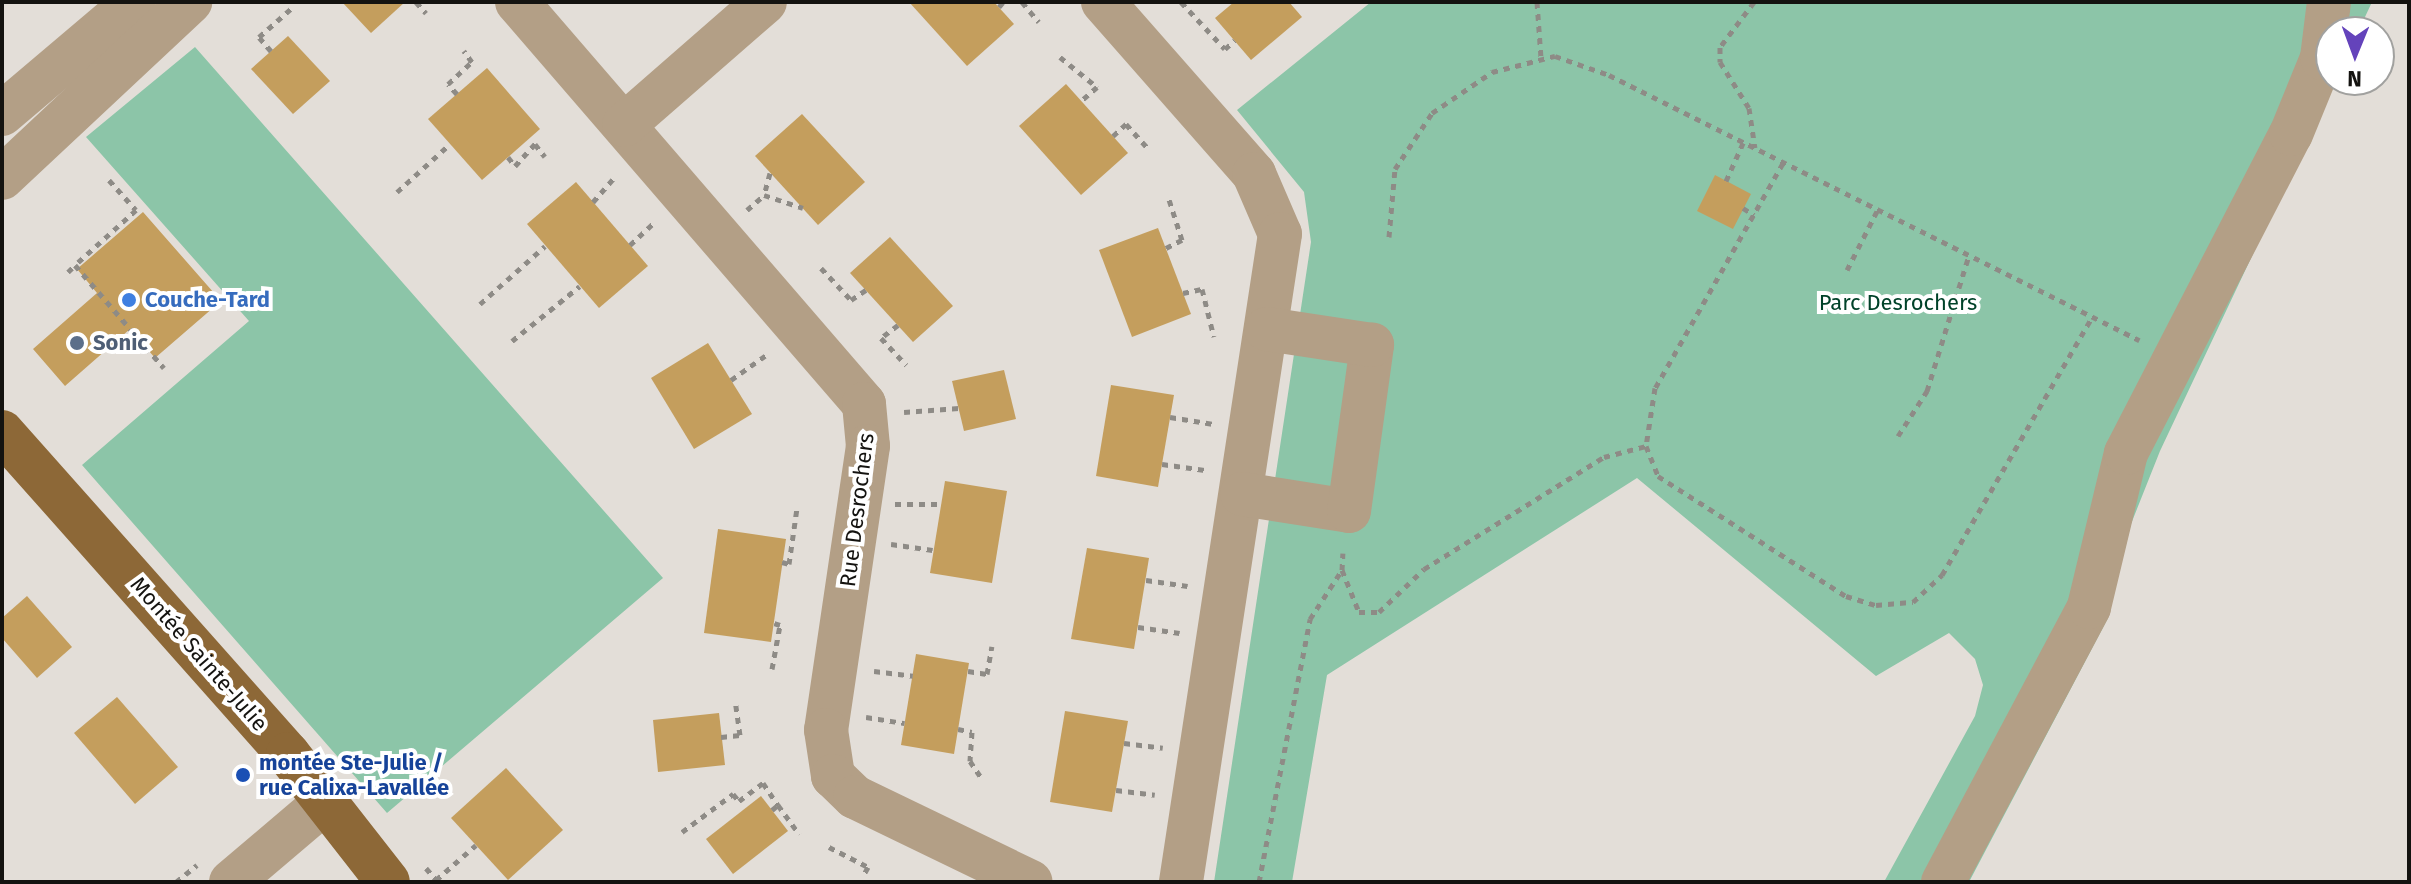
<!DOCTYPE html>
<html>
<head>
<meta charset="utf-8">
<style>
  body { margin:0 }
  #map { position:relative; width:2411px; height:884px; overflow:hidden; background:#e3ded8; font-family:"Fira Sans",sans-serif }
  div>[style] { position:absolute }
  .green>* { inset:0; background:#8cc5a8 }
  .building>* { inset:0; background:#c49e5d }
  .path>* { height:5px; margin-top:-2.5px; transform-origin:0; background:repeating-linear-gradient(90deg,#8e8b86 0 6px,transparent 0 12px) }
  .minor>* { height:44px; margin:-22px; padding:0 22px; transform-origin:22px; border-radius:22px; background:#b39f86 }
  .major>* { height:44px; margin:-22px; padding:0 22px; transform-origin:22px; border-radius:22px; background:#8d6837 }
  .dots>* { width:22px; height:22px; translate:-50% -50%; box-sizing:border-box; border:4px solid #fff; border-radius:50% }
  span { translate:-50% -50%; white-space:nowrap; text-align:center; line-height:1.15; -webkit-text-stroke:8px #fff; paint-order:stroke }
  .shop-label { font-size:22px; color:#366cbe; font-weight:700 }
  .left { translate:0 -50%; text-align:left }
  .park-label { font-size:22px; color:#004229 }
  .service-label { font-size:22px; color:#4e5e75; font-weight:700 }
  .street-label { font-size:22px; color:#141310 }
  .transit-label { font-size:22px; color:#164399; font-weight:700 }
  .frame { position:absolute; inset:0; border:4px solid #141310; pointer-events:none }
  .north { position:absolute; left:2315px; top:16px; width:80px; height:80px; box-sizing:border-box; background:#fff; border:2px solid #a1a19f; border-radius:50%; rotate:181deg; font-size:22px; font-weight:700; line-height:32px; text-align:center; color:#141310 }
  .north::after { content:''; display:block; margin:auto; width:28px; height:36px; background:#6443bb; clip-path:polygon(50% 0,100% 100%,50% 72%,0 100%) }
</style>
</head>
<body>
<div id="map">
  <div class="green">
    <i style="clip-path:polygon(1371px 2px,2372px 2px,2358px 32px,2331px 32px,2335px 80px,2160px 451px,2131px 524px,2108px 618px,1969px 882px,1884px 882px,1975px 716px,1983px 685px,1975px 659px,1949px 633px,1876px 676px,1637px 478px,1327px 675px,1292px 882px,1214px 882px,1311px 242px,1304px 192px,1237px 110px)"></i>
    <i style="clip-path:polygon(195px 47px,663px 578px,387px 813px,82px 465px,249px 321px,86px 137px)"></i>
  </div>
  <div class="building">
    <i style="clip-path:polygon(342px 2px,405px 2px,371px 33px)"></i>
    <i style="clip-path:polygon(909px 2px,994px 2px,1014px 24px,967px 66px)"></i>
    <i style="clip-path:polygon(1234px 2px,1289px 2px,1302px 17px,1251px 60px,1215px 18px)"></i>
    <i style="clip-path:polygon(288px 36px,330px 81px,293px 114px,251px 69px)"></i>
    <i style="clip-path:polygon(487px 68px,540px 129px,482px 180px,428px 119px)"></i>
    <i style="clip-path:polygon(1066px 84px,1128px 153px,1081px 195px,1019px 126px)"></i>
    <i style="clip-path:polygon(802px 114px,865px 182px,818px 225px,755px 156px)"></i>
    <i style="clip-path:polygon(1715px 175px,1751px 194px,1733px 229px,1697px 211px)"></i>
    <i style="clip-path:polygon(576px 182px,648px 266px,599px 308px,527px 224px)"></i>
    <i style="clip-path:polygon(143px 212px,221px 301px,155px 358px,130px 329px,65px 386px,33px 349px,97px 293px,77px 269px)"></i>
    <i style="clip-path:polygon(1158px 228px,1191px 314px,1132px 337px,1099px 250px)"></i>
    <i style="clip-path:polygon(890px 237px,953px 306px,913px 342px,850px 273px)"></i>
    <i style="clip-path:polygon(708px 343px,752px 414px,694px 449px,651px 378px)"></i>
    <i style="clip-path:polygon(1004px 370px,1016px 419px,964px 431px,952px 381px)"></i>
    <i style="clip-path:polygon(1111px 385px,1174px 395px,1158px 487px,1096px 476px)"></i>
    <i style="clip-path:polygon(945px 481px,1007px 491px,992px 583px,930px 573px)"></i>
    <i style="clip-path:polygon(718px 529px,786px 539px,771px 642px,704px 633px)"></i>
    <i style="clip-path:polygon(1087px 548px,1149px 558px,1134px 649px,1071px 639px)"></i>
    <i style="clip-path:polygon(27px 596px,72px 647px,37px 678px,2px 638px,2px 618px)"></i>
    <i style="clip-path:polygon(916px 654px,969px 663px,954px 754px,901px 745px)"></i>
    <i style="clip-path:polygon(117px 697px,178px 767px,135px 804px,74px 733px)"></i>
    <i style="clip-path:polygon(1065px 711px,1128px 721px,1112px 812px,1050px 802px)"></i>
    <i style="clip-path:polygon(719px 713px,725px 765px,658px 772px,653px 720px)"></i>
    <i style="clip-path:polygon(506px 768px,563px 830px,508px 880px,451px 818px)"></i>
    <i style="clip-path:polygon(761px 796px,788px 831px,733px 874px,706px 839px)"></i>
  </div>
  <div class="path">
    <i style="left:416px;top:2px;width:15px;rotate:48deg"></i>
    <i style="left:1022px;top:2px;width:26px;rotate:50deg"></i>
    <i style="left:1181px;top:2px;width:64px;rotate:46.9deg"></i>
    <i style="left:1225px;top:49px;width:13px;rotate:-42deg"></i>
    <i style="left:1537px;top:2px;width:56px;rotate:85.9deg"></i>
    <i style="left:1754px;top:2px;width:56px;rotate:127.1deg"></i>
    <i style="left:1720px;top:47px;width:15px;rotate:90deg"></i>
    <i style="left:1720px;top:62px;width:54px;rotate:57.8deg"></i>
    <i style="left:1749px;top:108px;width:40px;rotate:81.5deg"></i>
    <i style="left:999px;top:7px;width:6px;rotate:-51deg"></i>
    <i style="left:271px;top:51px;width:18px;rotate:-131deg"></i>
    <i style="left:259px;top:37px;width:45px;rotate:-41.4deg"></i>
    <i style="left:1060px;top:57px;width:48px;rotate:39deg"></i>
    <i style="left:1097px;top:87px;width:21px;rotate:139deg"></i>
    <i style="left:457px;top:94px;width:13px;rotate:-132deg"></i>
    <i style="left:448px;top:84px;width:33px;rotate:-43deg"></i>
    <i style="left:472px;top:62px;width:14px;rotate:-126deg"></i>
    <i style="left:1113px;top:136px;width:18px;rotate:-43deg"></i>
    <i style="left:1126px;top:124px;width:31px;rotate:48deg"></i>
    <i style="left:508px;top:157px;width:11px;rotate:52deg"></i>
    <i style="left:515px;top:166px;width:30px;rotate:-48deg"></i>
    <i style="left:535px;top:144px;width:16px;rotate:52deg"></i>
    <i style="left:1783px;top:163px;width:259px;rotate:119.6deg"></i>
    <i style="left:1655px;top:388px;width:59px;rotate:98.8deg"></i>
    <i style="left:1646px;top:446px;width:32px;rotate:68deg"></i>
    <i style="left:1658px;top:476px;width:223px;rotate:32.6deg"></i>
    <i style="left:1846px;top:596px;width:31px;rotate:17deg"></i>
    <i style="left:1876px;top:605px;width:37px;rotate:-5deg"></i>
    <i style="left:1913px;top:602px;width:40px;rotate:-43deg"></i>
    <i style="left:1942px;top:575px;width:298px;rotate:-59.8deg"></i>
    <i style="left:770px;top:173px;width:23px;rotate:105deg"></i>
    <i style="left:764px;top:195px;width:41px;rotate:18.4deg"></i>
    <i style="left:109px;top:180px;width:40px;rotate:48deg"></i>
    <i style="left:136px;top:210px;width:82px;rotate:138deg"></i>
    <i style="left:75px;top:265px;width:136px;rotate:49.2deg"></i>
    <i style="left:1726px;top:181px;width:42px;rotate:-65.9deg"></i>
    <i style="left:397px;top:192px;width:72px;rotate:-42.2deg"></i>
    <i style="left:593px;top:202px;width:35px;rotate:-49deg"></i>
    <i style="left:1743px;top:208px;width:13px;rotate:32deg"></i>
    <i style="left:747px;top:210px;width:23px;rotate:-41deg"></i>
    <i style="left:1389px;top:237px;width:68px;rotate:-85deg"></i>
    <i style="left:1395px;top:169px;width:67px;rotate:-56.5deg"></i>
    <i style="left:1432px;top:113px;width:73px;rotate:-34.3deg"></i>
    <i style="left:1492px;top:72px;width:65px;rotate:-14.3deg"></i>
    <i style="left:1555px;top:56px;width:57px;rotate:19.4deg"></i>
    <i style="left:1609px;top:75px;width:593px;rotate:26.57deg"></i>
    <i style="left:630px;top:245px;width:35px;rotate:-43deg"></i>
    <i style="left:1166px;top:248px;width:18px;rotate:-27deg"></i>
    <i style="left:1182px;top:240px;width:46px;rotate:-107.7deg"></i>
    <i style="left:821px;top:268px;width:44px;rotate:46.8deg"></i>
    <i style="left:851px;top:300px;width:18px;rotate:-34deg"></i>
    <i style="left:1847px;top:270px;width:66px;rotate:-63deg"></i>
    <i style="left:68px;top:272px;width:10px;rotate:-45deg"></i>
    <i style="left:1183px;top:293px;width:19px;rotate:-12deg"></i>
    <i style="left:1202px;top:289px;width:49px;rotate:76deg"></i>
    <i style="left:480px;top:304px;width:87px;rotate:-41.7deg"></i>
    <i style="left:898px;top:325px;width:21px;rotate:143deg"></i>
    <i style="left:881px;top:338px;width:37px;rotate:47deg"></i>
    <i style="left:512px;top:341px;width:87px;rotate:-39deg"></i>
    <i style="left:731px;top:380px;width:47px;rotate:-35.4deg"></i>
    <i style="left:904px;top:412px;width:55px;rotate:-4.2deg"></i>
    <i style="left:1170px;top:417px;width:44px;rotate:9.2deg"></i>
    <i style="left:1898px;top:436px;width:54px;rotate:-57.2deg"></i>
    <i style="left:1927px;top:391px;width:142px;rotate:-72.8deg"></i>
    <i style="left:1162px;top:464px;width:43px;rotate:7.9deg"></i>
    <i style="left:895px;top:504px;width:46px"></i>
    <i style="left:891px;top:544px;width:42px;rotate:8.1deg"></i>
    <i style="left:782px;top:562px;width:7px;rotate:16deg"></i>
    <i style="left:789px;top:564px;width:57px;rotate:-81.9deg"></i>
    <i style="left:1342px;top:570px;width:45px;rotate:68deg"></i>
    <i style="left:1359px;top:612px;width:20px"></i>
    <i style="left:1379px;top:612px;width:62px;rotate:-43.7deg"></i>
    <i style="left:1424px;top:569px;width:212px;rotate:-31.9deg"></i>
    <i style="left:1604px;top:457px;width:43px;rotate:-14.7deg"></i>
    <i style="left:1146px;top:580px;width:42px;rotate:8.1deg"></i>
    <i style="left:1138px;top:627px;width:42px;rotate:8.1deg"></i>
    <i style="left:772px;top:669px;width:45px;rotate:-79.7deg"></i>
    <i style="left:780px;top:625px;width:6px;rotate:-162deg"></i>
    <i style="left:874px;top:671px;width:39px;rotate:7deg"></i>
    <i style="left:968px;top:671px;width:19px;rotate:9deg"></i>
    <i style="left:987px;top:674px;width:28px;rotate:-80deg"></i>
    <i style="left:866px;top:717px;width:39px;rotate:9deg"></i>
    <i style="left:958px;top:729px;width:14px;rotate:12deg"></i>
    <i style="left:972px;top:732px;width:29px;rotate:94deg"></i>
    <i style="left:970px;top:761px;width:22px;rotate:56deg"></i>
    <i style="left:721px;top:737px;width:19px;rotate:-6deg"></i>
    <i style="left:740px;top:735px;width:35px;rotate:-98deg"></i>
    <i style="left:1124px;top:743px;width:39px;rotate:7deg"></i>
    <i style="left:1116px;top:790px;width:39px;rotate:7deg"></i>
    <i style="left:772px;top:810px;width:8px;rotate:-40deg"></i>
    <i style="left:778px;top:805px;width:36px;rotate:54deg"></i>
    <i style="left:682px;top:832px;width:64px;rotate:-36.7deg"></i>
    <i style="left:733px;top:794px;width:9px;rotate:49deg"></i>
    <i style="left:739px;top:801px;width:30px;rotate:-37deg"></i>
    <i style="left:763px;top:783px;width:27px;rotate:56deg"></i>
    <i style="left:829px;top:847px;width:44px;rotate:27.1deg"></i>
    <i style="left:868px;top:867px;width:10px;rotate:119deg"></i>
    <i style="left:426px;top:868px;width:18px;rotate:49deg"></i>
    <i style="left:436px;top:880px;width:53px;rotate:-41.2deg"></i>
    <i style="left:176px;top:882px;width:27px;rotate:-39deg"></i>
    <i style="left:1259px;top:882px;width:268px;rotate:-79deg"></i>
    <i style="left:1310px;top:619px;width:59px;rotate:-56.9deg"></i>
    <i style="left:1342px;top:570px;width:17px;rotate:-87deg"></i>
  </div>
  <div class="minor">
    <i style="left:517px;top:2px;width:531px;rotate:49.2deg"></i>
    <i style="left:864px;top:404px;width:42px;rotate:84.6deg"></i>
    <i style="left:868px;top:446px;width:287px;rotate:98.4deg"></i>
    <i style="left:826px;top:730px;width:47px;rotate:81.3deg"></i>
    <i style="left:833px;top:776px;width:30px;rotate:44deg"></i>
    <i style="left:855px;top:797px;width:195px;rotate:25.8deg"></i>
    <i style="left:1103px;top:2px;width:229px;rotate:48.7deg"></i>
    <i style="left:1254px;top:174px;width:65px;rotate:66.6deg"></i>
    <i style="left:1280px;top:234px;width:656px;rotate:98.69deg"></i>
    <i style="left:2px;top:114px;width:173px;rotate:-40.3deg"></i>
    <i style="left:624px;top:125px;width:187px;rotate:-41.1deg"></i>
    <i style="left:2px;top:178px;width:258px;rotate:-43.1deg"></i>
    <i style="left:1242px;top:494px;width:108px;rotate:9deg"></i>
    <i style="left:1349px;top:511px;width:168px;rotate:-82.1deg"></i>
    <i style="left:1372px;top:345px;width:107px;rotate:-171.4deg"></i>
    <i style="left:231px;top:882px;width:122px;rotate:-40.3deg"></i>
    <i style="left:1943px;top:882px;width:311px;rotate:-62deg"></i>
    <i style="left:2089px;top:607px;width:158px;rotate:-76.5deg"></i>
    <i style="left:2126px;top:453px;width:359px;rotate:-62.7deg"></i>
    <i style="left:2291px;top:134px;width:82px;rotate:-67.8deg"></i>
    <i style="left:2322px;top:58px;width:56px;rotate:-82.9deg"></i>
  </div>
  <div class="major">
    <i style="left:2px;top:432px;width:431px;rotate:48.4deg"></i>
    <i style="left:288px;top:754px;width:162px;rotate:52deg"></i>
  </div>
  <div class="dots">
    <i style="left:129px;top:300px;background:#3f7fe0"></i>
    <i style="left:77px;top:343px;background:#5c6f8a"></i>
    <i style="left:243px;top:775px;background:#1a4fb4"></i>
  </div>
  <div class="shop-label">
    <span class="left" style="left:145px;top:300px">Couche-Tard</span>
  </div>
  <div class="park-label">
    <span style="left:1898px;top:303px">Parc Desrochers</span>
  </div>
  <div class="service-label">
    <span class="left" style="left:93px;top:343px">Sonic</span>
  </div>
  <div class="street-label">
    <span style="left:857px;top:510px;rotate:-83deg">Rue Desrochers</span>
    <span style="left:199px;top:654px;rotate:49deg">Montée Sainte-Julie</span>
  </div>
  <div class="transit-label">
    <span class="left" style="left:259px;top:775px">montée Ste-Julie /<br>rue Calixa-Lavallée</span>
  </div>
  <div class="frame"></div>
  <div class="north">N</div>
</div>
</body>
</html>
